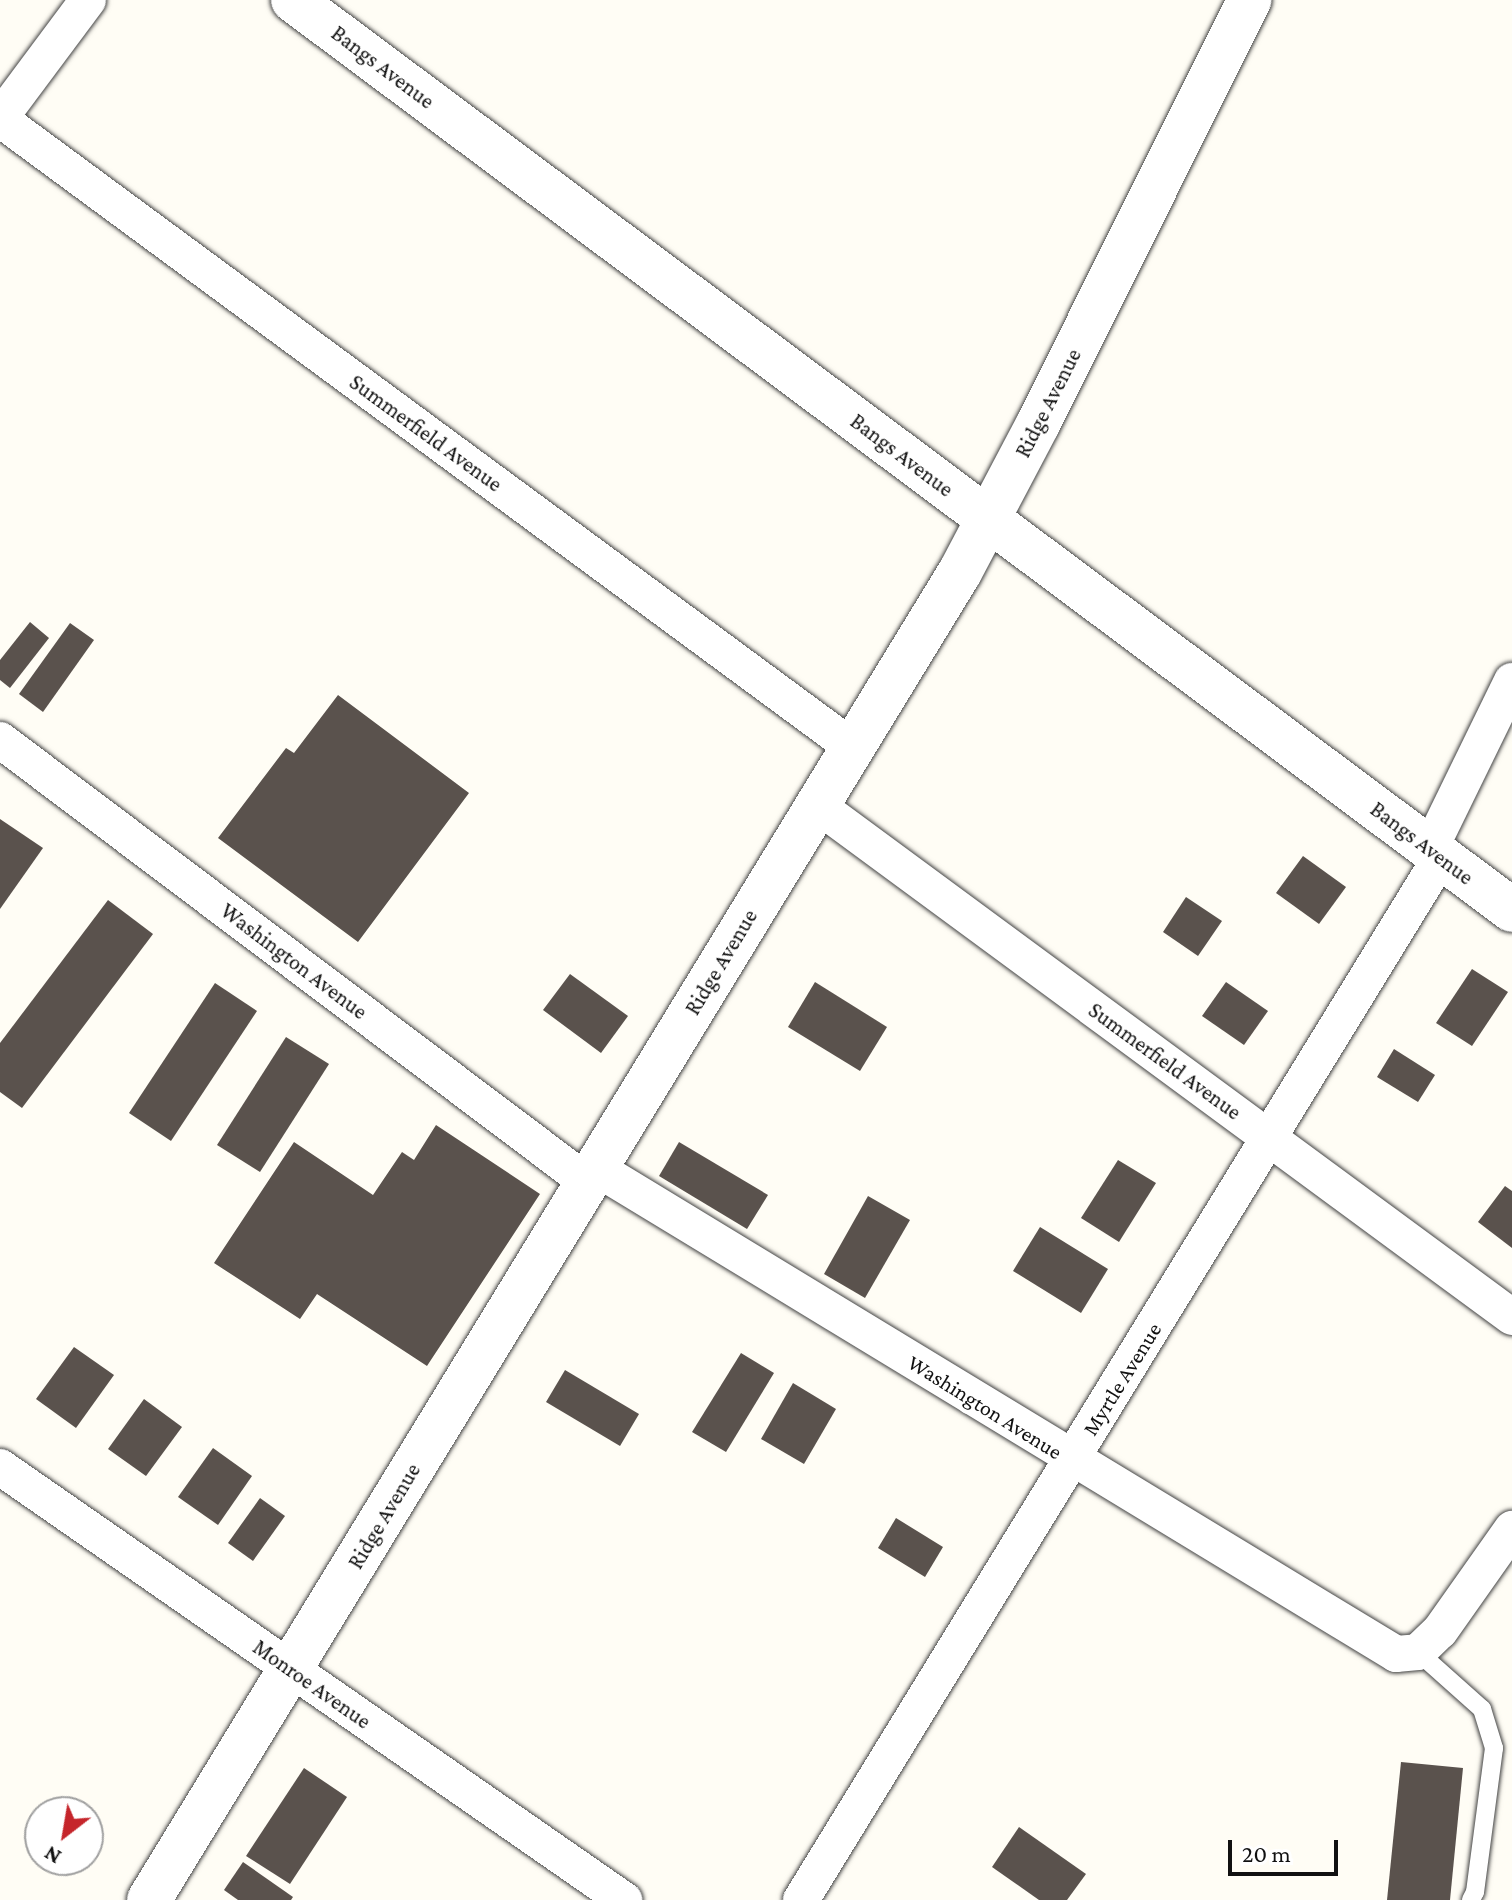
<!DOCTYPE html>
<html>
<head>
<meta charset="utf-8">
<style>
  body { margin:0 }
  #map { position:relative; width:1512px; height:1900px; overflow:hidden; background:#fffdf5; font-family:"Crimson Pro",serif }
  div>[style] { position:absolute }
  .building>* { inset:0; background:#5a524d }
  .roads { filter:drop-shadow(0 0 2px #444) drop-shadow(0 0 2px #444) }
  .service>* { height:18px; margin:-9px; padding:0 9px; transform-origin:9px; border-radius:9px; background:#fff }
  .minor>* { height:36px; margin:-18px; padding:0 18px; transform-origin:18px; border-radius:18px; background:#fff }
  .tertiary>* { height:44px; margin:-22px; padding:0 22px; transform-origin:22px; border-radius:22px; background:#fff }
  span { translate:-50% -50%; white-space:nowrap; text-align:center; line-height:1.15; -webkit-text-stroke:8px #fff; paint-order:stroke }
  .street-label { font-size:22px; color:#111 }
  .north { position:absolute; left:24px; top:1796px; width:80px; height:80px; box-sizing:border-box; background:#fff; border:2px solid #a0a0a0; border-radius:50%; rotate:211deg; font-size:22px; font-weight:700; line-height:32px; text-align:center; color:#111 }
  .north::after { content:''; display:block; margin:auto; width:28px; height:36px; background:#c5252b; clip-path:polygon(50% 0,100% 100%,50% 72%,0 100%) }
  .scale { position:absolute; left:1228px; top:1840px; width:110px; height:36px; box-sizing:border-box; border:4px solid #111; border-top:0; padding-left:10px; font-size:24px; line-height:28px; white-space:nowrap; color:#111; -webkit-text-stroke:6px #fff; paint-order:stroke }
</style>
</head>
<body>
<div id="map">
  <div class="building">
    <i style="clip-path:polygon(30px 622px,49px 638px,10px 688px,0 680px,0 660px)"></i>
    <i style="clip-path:polygon(70px 623px,94px 640px,43px 712px,19px 694px)"></i>
    <i style="clip-path:polygon(338px 695px,469px 793px,358px 942px,218px 838px,286px 748px,294px 753px)"></i>
    <i style="clip-path:polygon(0 819px,43px 848px,0 909px)"></i>
    <i style="clip-path:polygon(1303px 856px,1346px 887px,1319px 924px,1276px 893px)"></i>
    <i style="clip-path:polygon(1186px 897px,1222px 921px,1198px 956px,1163px 932px)"></i>
    <i style="clip-path:polygon(108px 900px,153px 934px,22px 1108px,0 1092px,0 1043px)"></i>
    <i style="clip-path:polygon(1472px 969px,1508px 992px,1472px 1046px,1436px 1023px)"></i>
    <i style="clip-path:polygon(570px 974px,628px 1016px,601px 1053px,543px 1010px)"></i>
    <i style="clip-path:polygon(815px 982px,887px 1027px,860px 1071px,788px 1027px)"></i>
    <i style="clip-path:polygon(1226px 982px,1268px 1011px,1244px 1045px,1202px 1016px)"></i>
    <i style="clip-path:polygon(215px 983px,257px 1011px,171px 1141px,129px 1113px)"></i>
    <i style="clip-path:polygon(286px 1037px,329px 1064px,260px 1172px,217px 1145px)"></i>
    <i style="clip-path:polygon(1394px 1049px,1435px 1075px,1418px 1102px,1377px 1077px)"></i>
    <i style="clip-path:polygon(436px 1125px,540px 1194px,427px 1366px,317px 1294px,300px 1319px,214px 1263px,294px 1142px,373px 1195px,402px 1152px,414px 1160px)"></i>
    <i style="clip-path:polygon(679px 1142px,768px 1195px,747px 1229px,659px 1176px)"></i>
    <i style="clip-path:polygon(1118px 1160px,1156px 1183px,1119px 1242px,1081px 1218px)"></i>
    <i style="clip-path:polygon(1505px 1186px,1512px 1191px,1512px 1248px,1478px 1222px)"></i>
    <i style="clip-path:polygon(868px 1196px,910px 1220px,865px 1298px,824px 1274px)"></i>
    <i style="clip-path:polygon(1040px 1227px,1108px 1269px,1081px 1313px,1013px 1271px)"></i>
    <i style="clip-path:polygon(74px 1347px,114px 1375px,76px 1428px,36px 1399px)"></i>
    <i style="clip-path:polygon(741px 1353px,774px 1373px,726px 1452px,692px 1432px)"></i>
    <i style="clip-path:polygon(565px 1370px,639px 1414px,620px 1446px,546px 1402px)"></i>
    <i style="clip-path:polygon(793px 1383px,836px 1409px,804px 1464px,761px 1439px)"></i>
    <i style="clip-path:polygon(144px 1399px,182px 1427px,146px 1476px,108px 1449px)"></i>
    <i style="clip-path:polygon(213px 1448px,252px 1476px,218px 1525px,178px 1497px)"></i>
    <i style="clip-path:polygon(260px 1498px,285px 1516px,253px 1561px,228px 1543px)"></i>
    <i style="clip-path:polygon(896px 1518px,943px 1547px,925px 1577px,878px 1548px)"></i>
    <i style="clip-path:polygon(1401px 1762px,1463px 1768px,1450px 1900px,1387px 1900px)"></i>
    <i style="clip-path:polygon(304px 1768px,347px 1797px,290px 1884px,246px 1856px)"></i>
    <i style="clip-path:polygon(1019px 1827px,1086px 1874px,1067px 1900px,1039px 1900px,992px 1867px)"></i>
    <i style="clip-path:polygon(243px 1862px,293px 1897px,291px 1900px,238px 1900px,224px 1890px)"></i>
  </div>
  <div class="roads">
    <div class="service">
      <i style="left:1418px;top:1652px;width:86px;rotate:41.7deg"></i>
      <i style="left:1482px;top:1709px;width:41px;rotate:72.9deg"></i>
      <i style="left:1494px;top:1748px;width:145px;rotate:97.5deg"></i>
      <i style="left:1475px;top:1892px;width:9px;rotate:117deg"></i>
    </div>
    <div class="minor">
      <i style="left:0;top:118px;width:147px;rotate:-53.3deg"></i>
      <i style="left:0;top:119px;width:1058px;rotate:36.39deg"></i>
      <i style="left:0;top:740px;width:735px;rotate:36.98deg"></i>
      <i style="left:817px;top:805px;width:863px;rotate:36.38deg"></i>
      <i style="left:1430px;top:849px;width:187px;rotate:-64deg"></i>
      <i style="left:596px;top:1168px;width:936px;rotate:31.28deg"></i>
      <i style="left:1396px;top:1654px;width:22px;rotate:-5deg"></i>
      <i style="left:1418px;top:1652px;width:30px;rotate:-44deg"></i>
      <i style="left:1440px;top:1631px;width:125px;rotate:-54.8deg"></i>
      <i style="left:0;top:1467px;width:760px;rotate:34.76deg"></i>
      <i style="left:801px;top:1900px;width:1224px;rotate:-58.47deg"></i>
    </div>
    <div class="tertiary">
      <i style="left:293px;top:0;width:1521px;rotate:36.74deg"></i>
      <i style="left:149px;top:1900px;width:1556px;rotate:-58.59deg"></i>
      <i style="left:960px;top:572px;width:167px;rotate:-62.2deg"></i>
      <i style="left:1038px;top:424px;width:474px;rotate:-63.5deg"></i>
    </div>
  </div>
  <div class="street-label">
    <span style="left:383px;top:67px;rotate:37deg">Bangs Avenue</span>
    <span style="left:1048px;top:403px;rotate:-63deg">Ridge Avenue</span>
    <span style="left:426px;top:433px;rotate:36deg">Summerfield Avenue</span>
    <span style="left:902px;top:455px;rotate:37deg">Bangs Avenue</span>
    <span style="left:1422px;top:843px;rotate:37deg">Bangs Avenue</span>
    <span style="left:294px;top:961px;rotate:37deg">Washington Avenue</span>
    <span style="left:721px;top:962px;rotate:-59deg">Ridge Avenue</span>
    <span style="left:1165px;top:1061px;rotate:36deg">Summerfield Avenue</span>
    <span style="left:1122px;top:1379px;rotate:-58deg">Myrtle Avenue</span>
    <span style="left:985px;top:1407px;rotate:32deg">Washington Avenue</span>
    <span style="left:384px;top:1516px;rotate:-59deg">Ridge Avenue</span>
    <span style="left:312px;top:1684px;rotate:35deg">Monroe Avenue</span>
  </div>
  <div class="north">N</div>
  <div class="scale">20 m</div>
</div>
</body>
</html>
